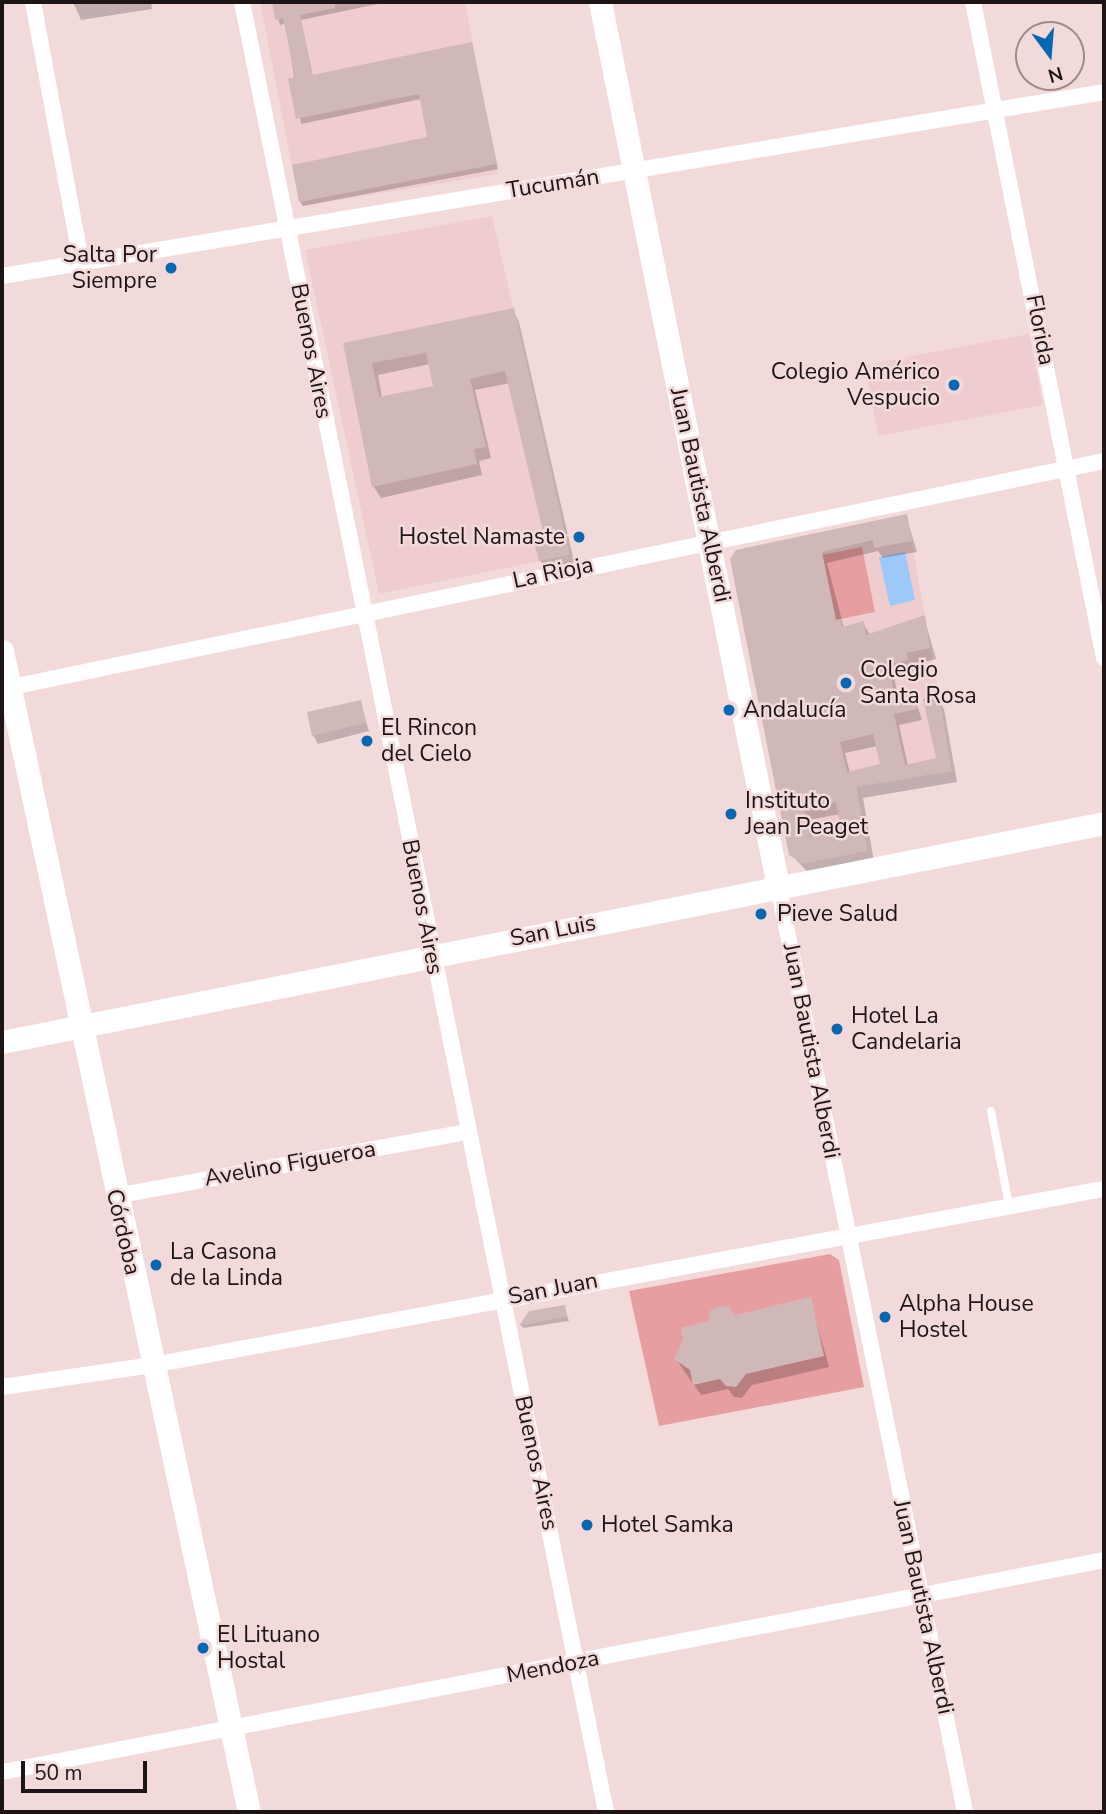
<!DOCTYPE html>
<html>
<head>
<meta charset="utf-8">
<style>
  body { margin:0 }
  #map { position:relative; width:1106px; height:1814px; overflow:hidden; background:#f3dada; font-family:"Nunito Sans",sans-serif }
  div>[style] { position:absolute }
  .built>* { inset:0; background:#efcdce }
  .green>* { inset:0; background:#e79ea1 }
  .water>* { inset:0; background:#9cc9fa }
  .shadow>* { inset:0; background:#0003 }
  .building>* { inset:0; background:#d0b8b8 }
  .lane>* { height:8px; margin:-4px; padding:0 4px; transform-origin:4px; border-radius:4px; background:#fff }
  .street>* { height:16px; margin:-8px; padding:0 8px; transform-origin:8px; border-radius:8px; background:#fff }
  .secondary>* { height:23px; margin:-11.5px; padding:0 11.5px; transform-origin:11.5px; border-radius:11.5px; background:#fff }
  .dots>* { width:19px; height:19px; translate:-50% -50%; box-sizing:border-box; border:4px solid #f3dada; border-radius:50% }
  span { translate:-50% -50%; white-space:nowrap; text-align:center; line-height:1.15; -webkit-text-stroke:5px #f3dada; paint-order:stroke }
  .street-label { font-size:23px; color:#1d1515 }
  .poi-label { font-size:23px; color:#1d1515 }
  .right { translate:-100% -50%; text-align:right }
  .left { translate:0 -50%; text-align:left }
  .frame { position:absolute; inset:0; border:4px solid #1d1515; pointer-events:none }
  .north { position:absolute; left:1015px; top:21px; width:70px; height:70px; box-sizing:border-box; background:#f3dada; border:2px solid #9d8b8b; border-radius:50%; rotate:164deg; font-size:19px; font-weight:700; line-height:28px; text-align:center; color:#1d1515 }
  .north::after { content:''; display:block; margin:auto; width:24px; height:32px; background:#0667b3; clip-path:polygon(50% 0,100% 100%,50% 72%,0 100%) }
  .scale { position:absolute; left:21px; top:1761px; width:126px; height:32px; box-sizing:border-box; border:4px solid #1d1515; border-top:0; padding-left:9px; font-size:21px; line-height:24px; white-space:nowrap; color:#1d1515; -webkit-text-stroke:5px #f3dada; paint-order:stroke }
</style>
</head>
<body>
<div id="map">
  <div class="built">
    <i style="clip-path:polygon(260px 2px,465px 2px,498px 174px,303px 206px,299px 202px)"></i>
    <i style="clip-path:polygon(492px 216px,570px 555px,379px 594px,305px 250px)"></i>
    <i style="clip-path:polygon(1029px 334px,1043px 405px,878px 436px,865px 365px)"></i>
    <i style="clip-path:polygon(907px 514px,952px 771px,858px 787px,868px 851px,803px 864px,789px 855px,730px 559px,736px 550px)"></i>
  </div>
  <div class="green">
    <i style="clip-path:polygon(862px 547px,875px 612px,836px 620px,822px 555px)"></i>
    <i style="clip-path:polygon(830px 1254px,839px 1260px,864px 1387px,659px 1426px,629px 1291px)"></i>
  </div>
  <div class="water">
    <i style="clip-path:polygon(905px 552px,915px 600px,890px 606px,879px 557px)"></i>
  </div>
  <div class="shadow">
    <i style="clip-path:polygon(73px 2px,151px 2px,152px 9px,81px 20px)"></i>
    <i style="clip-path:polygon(273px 2px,387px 2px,301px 20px,313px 77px,471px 44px,498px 169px,303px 206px,300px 201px,429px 138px,421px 99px,301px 124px,286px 23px,280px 25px)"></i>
    <i style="clip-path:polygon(evenodd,513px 310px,519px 322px,575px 566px,547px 572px,540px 560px,546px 538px,510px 383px,475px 390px,491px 458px,479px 461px,482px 475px,381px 498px,374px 487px,345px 344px,513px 310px,430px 364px,435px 387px,382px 398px,378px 375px,430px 364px)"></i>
    <i style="clip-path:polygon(evenodd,906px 516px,917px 552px,883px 558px,878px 551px,827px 563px,844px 628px,863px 623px,870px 635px,924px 617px,936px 659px,912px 665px,913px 671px,894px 676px,897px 693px,912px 690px,922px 720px,899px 725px,908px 766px,938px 759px,938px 698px,944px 709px,957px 782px,863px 798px,874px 862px,810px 875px,791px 854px,732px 559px,906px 516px,878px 746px,882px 766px,850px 773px,845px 753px,878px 746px,906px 516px,840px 814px,843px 832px,813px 838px,809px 820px,840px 814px)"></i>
    <i style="clip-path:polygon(360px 702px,369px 731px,318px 744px,313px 735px)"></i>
    <i style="clip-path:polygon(810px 1299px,829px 1367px,752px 1385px,742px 1398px,734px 1397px,728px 1389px,701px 1395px,676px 1359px,735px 1317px)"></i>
    <i style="clip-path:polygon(564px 1306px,569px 1321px,523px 1328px,521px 1324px)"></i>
  </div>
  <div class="building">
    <i style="clip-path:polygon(272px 2px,335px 2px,335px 8px,300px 15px,312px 75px,472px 42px,497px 164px,299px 202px,292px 165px,427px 137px,419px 94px,296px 119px,288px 79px,295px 77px,283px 18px,275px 20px)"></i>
    <i style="clip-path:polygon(evenodd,514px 308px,570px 555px,539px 561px,533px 539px,544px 536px,505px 371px,470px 379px,486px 447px,474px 449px,477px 464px,372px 487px,343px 343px,514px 308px,426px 353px,433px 386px,379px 397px,372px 363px,426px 353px)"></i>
    <i style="clip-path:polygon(evenodd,907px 514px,912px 541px,874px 548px,873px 540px,822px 552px,836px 620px,841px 619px,842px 627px,864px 621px,866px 635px,925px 615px,930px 648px,907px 653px,908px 660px,889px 665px,894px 692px,913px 688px,917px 709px,894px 714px,905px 765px,936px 758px,923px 699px,939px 696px,952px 771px,857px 787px,868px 851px,803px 864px,789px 855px,730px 559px,736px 550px,907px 514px,873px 734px,880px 764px,847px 772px,840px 742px,873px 734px,907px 514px,836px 802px,841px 830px,810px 837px,804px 809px,836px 802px)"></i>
    <i style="clip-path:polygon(361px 700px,366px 723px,312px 736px,307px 712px)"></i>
    <i style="clip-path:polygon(811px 1297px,824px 1356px,746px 1374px,736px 1387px,726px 1386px,720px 1379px,693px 1385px,690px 1370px,674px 1359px,683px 1339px,681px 1328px,708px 1321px,710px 1311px,718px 1306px,729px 1307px,735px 1315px)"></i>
    <i style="clip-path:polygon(565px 1305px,567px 1316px,519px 1326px,529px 1311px)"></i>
  </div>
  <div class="lane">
    <i style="left:991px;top:1111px;width:96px;rotate:79.2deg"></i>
  </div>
  <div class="street">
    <i style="left:33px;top:2px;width:263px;rotate:79.5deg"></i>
    <i style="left:242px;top:2px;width:1846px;rotate:78.63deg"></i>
    <i style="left:973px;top:2px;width:669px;rotate:78.71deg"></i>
    <i style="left:2px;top:276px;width:1117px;rotate:-9.48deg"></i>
    <i style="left:2px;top:689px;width:1125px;rotate:-11.69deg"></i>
    <i style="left:778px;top:886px;width:945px;rotate:78.58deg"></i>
    <i style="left:115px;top:1196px;width:357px;rotate:-10.3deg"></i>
    <i style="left:2px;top:1387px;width:153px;rotate:-8.3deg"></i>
    <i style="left:153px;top:1365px;width:967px;rotate:-10.49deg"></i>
    <i style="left:2px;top:1772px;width:1122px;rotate:-10.89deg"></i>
  </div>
  <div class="secondary">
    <i style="left:600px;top:2px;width:902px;rotate:78.62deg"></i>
    <i style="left:2px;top:651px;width:1187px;rotate:77.99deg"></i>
    <i style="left:2px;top:1042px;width:1124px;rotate:-11.24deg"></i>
  </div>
  <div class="dots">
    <i style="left:171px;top:268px;background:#0667b3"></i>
    <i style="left:954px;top:385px;background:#0667b3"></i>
    <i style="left:579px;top:537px;background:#0667b3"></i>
    <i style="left:846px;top:683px;background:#0667b3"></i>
    <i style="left:729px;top:710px;background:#0667b3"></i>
    <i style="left:367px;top:741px;background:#0667b3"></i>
    <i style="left:731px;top:814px;background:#0667b3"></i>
    <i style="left:761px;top:914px;background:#0667b3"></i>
    <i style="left:837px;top:1029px;background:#0667b3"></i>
    <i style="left:156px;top:1265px;background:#0667b3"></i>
    <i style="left:885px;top:1317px;background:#0667b3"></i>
    <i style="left:587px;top:1525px;background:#0667b3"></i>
    <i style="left:203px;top:1648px;background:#0667b3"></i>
  </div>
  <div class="street-label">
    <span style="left:553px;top:184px;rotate:-9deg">Tucumán</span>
    <span style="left:1040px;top:330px;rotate:79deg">Florida</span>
    <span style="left:311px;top:351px;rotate:79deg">Buenos Aires</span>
    <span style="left:700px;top:495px;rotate:78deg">Juan Bautista Alberdi</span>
    <span style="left:553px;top:573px;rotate:-12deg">La Rioja</span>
    <span style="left:422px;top:907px;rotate:79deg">Buenos Aires</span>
    <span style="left:553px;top:931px;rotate:-11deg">San Luis</span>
    <span style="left:811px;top:1051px;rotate:79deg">Juan Bautista Alberdi</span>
    <span style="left:290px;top:1164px;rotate:-10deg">Avelino Figueroa</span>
    <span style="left:123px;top:1232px;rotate:77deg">Córdoba</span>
    <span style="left:553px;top:1289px;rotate:-11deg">San Juan</span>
    <span style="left:536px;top:1463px;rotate:78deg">Buenos Aires</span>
    <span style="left:923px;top:1607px;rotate:78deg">Juan Bautista Alberdi</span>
    <span style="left:553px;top:1667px;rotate:-11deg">Mendoza</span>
  </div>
  <div class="poi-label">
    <span class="right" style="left:157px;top:268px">Salta Por<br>Siempre</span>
    <span class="right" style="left:940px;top:385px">Colegio Américo<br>Vespucio</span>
    <span class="right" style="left:565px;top:537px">Hostel Namaste</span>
    <span class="left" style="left:860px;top:683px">Colegio<br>Santa Rosa</span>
    <span class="left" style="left:743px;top:710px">Andalucía</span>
    <span class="left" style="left:381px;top:741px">El Rincon<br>del Cielo</span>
    <span class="left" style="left:745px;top:814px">Instituto<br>Jean Peaget</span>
    <span class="left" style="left:777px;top:914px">Pieve Salud</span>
    <span class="left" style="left:851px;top:1029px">Hotel La<br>Candelaria</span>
    <span class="left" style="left:170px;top:1265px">La Casona<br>de la Linda</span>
    <span class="left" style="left:899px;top:1317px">Alpha House<br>Hostel</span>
    <span class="left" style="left:601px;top:1525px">Hotel Samka</span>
    <span class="left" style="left:217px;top:1648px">El Lituano<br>Hostal</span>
  </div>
  <div class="frame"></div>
  <div class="north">N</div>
  <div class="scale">50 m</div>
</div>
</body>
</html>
